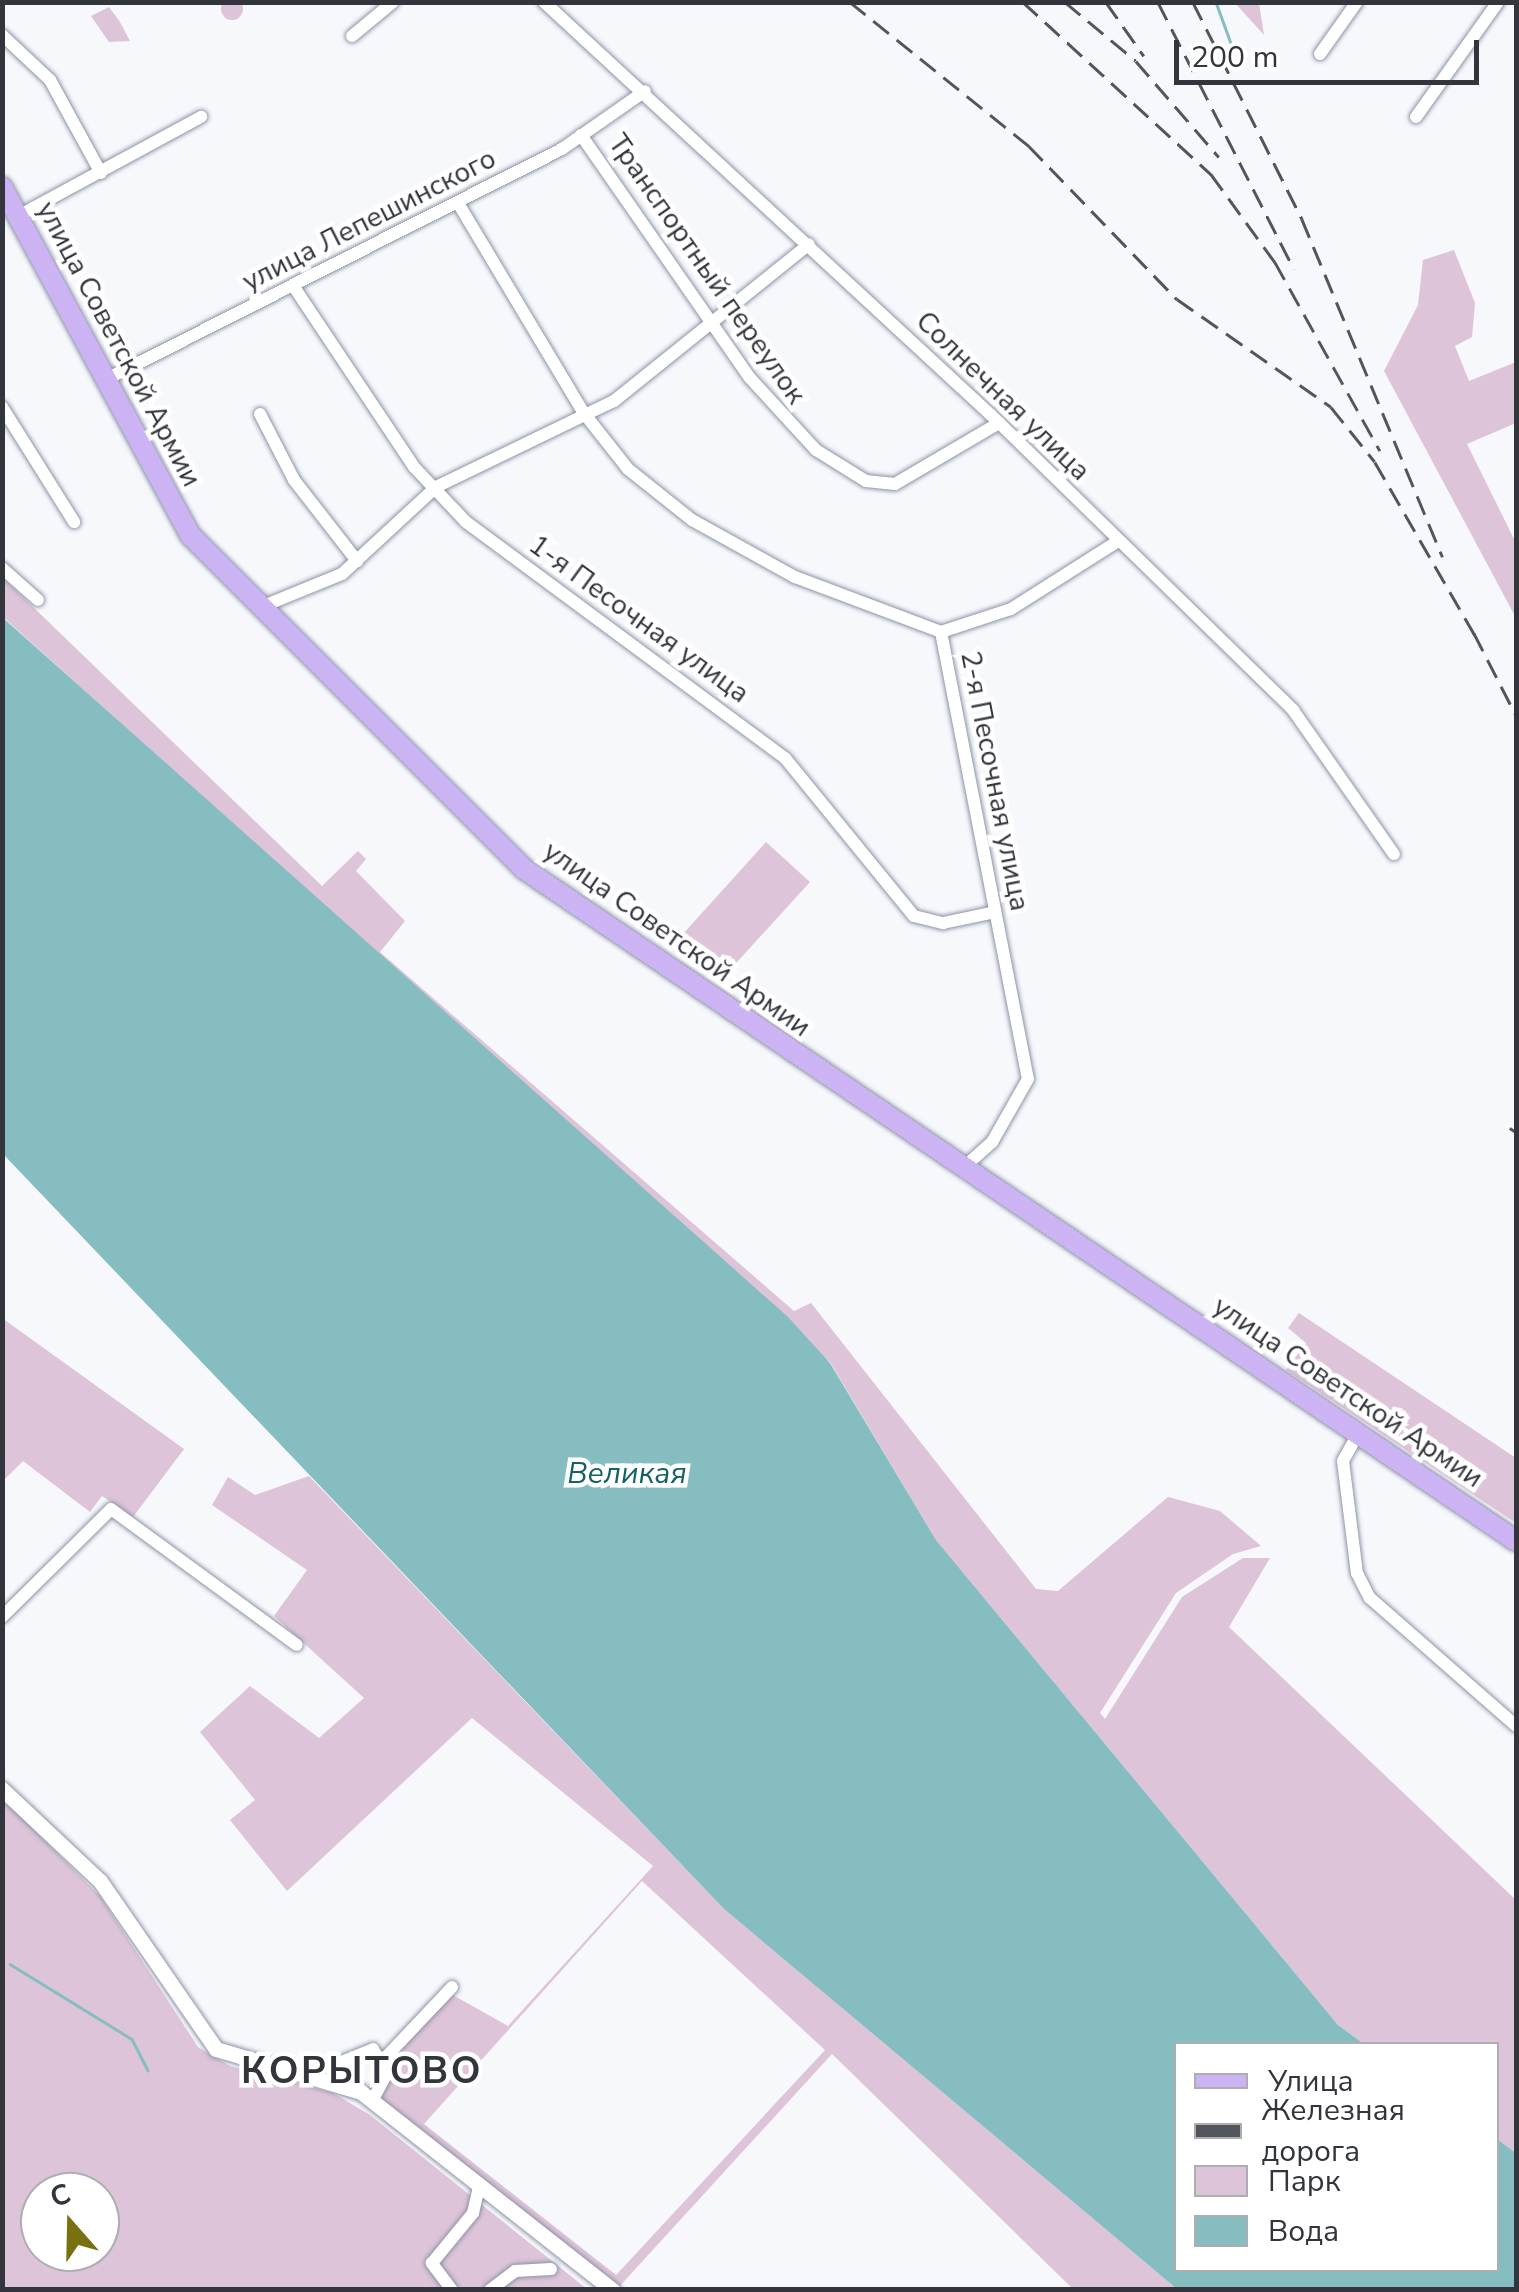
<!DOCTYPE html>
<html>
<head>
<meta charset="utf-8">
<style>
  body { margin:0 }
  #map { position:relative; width:1519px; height:2292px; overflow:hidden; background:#f6f8fc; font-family:"Nunito Sans",sans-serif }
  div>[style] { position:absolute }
  .green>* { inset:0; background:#dec4d9 }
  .round { border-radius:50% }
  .water>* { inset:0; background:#85bdc1 }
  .stream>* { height:2.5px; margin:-1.25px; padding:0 1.25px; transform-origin:1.25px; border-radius:1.25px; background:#85bdc1 }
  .roads { filter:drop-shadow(0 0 2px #8c94a5) drop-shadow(0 0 2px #8c94a5) }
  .minor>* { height:12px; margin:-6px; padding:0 6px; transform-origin:6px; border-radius:6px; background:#fff }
  .tertiary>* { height:15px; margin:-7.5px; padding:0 7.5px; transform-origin:7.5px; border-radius:7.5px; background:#fff }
  .primary>* { height:20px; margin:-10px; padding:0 10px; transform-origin:10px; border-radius:10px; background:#cbb3f4 }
  .rail>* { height:2.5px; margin-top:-1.25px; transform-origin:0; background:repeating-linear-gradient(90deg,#52555b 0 20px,transparent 0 30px) }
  span { translate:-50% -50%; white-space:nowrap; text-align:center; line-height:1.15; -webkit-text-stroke:9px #fff; paint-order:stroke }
  .street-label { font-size:28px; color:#32353c }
  .water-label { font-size:30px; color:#146166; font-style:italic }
  .district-label { font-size:38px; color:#32353c; font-weight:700; letter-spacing:2.5px }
  .frame { position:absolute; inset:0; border:5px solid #32353c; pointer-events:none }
  .legend { position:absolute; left:1174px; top:2042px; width:325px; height:230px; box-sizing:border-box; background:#fff; border:2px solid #adaeb1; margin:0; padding:12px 18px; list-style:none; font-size:30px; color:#32353c }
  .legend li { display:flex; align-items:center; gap:20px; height:50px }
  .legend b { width:50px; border:2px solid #adaeb1 }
  .north { position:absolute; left:20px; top:2172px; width:100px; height:100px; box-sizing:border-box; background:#fff; border:2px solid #adaeb1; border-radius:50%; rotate:340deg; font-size:28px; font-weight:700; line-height:40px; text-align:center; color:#32353c }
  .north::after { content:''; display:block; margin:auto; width:35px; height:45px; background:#797111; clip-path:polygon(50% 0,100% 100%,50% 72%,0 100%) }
  .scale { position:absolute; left:1174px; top:40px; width:305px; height:45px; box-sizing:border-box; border:5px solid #32353c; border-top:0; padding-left:12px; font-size:30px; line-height:35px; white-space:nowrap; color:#32353c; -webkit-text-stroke:8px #fff; paint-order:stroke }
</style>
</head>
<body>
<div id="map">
  <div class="green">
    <i class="round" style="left:221px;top:-2px;width:22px;height:22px"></i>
    <i style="clip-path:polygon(1235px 3px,1259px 3px,1264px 35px)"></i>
    <i style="clip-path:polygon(109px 7px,120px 22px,130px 41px,109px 42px,91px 16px)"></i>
    <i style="clip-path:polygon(1454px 250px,1475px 303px,1472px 337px,1455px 346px,1469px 381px,1516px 362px,1516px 423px,1467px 444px,1516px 543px,1516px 618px,1384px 371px,1418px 305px,1423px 260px)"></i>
    <i style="clip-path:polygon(2px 577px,322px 886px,358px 851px,366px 859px,356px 871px,405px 921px,380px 952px,794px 1311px,811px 1303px,1036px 1589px,1058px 1591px,1168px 1497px,1220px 1511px,1261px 1546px,1233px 1554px,1176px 1593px,1100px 1713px,1105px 1719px,1182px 1597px,1243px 1558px,1270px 1558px,1229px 1627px,1516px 1900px,1516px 2153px,1497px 2139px,1496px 2044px,1364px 2044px,1338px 2025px,936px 1540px,830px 1362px,3px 617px)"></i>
    <i style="clip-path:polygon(766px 842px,810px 882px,727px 973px,683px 934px)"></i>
    <i style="clip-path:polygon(1299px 1313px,1516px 1458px,1516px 1523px,1286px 1370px,1306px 1343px,1288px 1328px)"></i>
    <i style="clip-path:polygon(2px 1318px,184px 1449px,133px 1517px,102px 1496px,90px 1512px,23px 1461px,3px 1481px)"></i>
    <i style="clip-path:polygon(evenodd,309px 1476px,724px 1909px,1177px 2289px,1073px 2289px,832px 2054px,618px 2288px,380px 2101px,392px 2060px,451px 1994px,508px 2026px,653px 1866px,472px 1718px,287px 1891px,230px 1820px,255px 1800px,200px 1732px,250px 1686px,319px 1738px,364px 1698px,274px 1616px,307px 1570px,212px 1505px,228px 1477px,255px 1495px,309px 1476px,642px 1881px,825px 2050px,616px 2275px,424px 2124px,642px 1881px)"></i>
    <i style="clip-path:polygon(evenodd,2px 1798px,100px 1896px,198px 2047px,230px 2066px,333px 2093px,370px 2115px,587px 2289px,3px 2289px,2px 1798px,40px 2192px,100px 2192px,100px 2252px,40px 2252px,40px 2192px)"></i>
  </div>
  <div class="water">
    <i style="clip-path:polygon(2px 617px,788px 1317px,830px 1363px,936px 1540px,1338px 2025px,1364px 2044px,1176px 2044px,1176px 2270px,1496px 2270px,1497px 2139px,1516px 2153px,1516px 2289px,1177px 2289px,724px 1909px,3px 1154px)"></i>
  </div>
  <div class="stream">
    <i style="left:1216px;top:2px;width:50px;rotate:70.1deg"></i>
    <i style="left:10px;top:1964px;width:143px;rotate:31.6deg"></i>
    <i style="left:132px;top:2039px;width:35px;rotate:63deg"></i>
  </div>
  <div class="roads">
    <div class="minor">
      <i style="left:544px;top:2px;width:609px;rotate:42.74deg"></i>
      <i style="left:991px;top:415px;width:422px;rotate:44.3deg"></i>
      <i style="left:1293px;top:710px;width:176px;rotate:55deg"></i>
      <i style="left:2px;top:35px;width:66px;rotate:43.2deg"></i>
      <i style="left:50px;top:80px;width:106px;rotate:61.3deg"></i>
      <i style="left:352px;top:36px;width:53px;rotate:-39.7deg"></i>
      <i style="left:1320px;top:54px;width:64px;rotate:-54.6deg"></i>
      <i style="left:1416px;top:117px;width:141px;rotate:-54.5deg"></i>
      <i style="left:581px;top:135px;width:296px;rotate:55.2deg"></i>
      <i style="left:750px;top:378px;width:98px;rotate:47.5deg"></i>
      <i style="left:816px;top:450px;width:59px;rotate:31.8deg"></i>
      <i style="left:866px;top:481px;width:29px;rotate:6deg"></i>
      <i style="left:895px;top:484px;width:121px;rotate:-30.4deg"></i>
      <i style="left:458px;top:203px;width:244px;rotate:59.1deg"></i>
      <i style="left:583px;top:412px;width:73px;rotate:51.7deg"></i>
      <i style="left:628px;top:469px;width:82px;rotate:38.6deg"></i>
      <i style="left:692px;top:520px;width:118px;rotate:29deg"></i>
      <i style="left:795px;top:577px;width:156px;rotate:20.6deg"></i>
      <i style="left:22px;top:214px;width:204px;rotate:-28.5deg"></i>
      <i style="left:294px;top:287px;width:216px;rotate:56.3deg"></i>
      <i style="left:414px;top:467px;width:76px;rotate:46.6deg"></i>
      <i style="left:466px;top:522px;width:397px;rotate:36.5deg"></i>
      <i style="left:785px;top:758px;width:204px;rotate:50.8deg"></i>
      <i style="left:914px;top:916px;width:30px;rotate:14deg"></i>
      <i style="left:943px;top:923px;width:53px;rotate:-11.9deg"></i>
      <i style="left:107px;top:379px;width:510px;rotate:-26.82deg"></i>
      <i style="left:562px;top:149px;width:101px;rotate:-34.9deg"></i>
      <i style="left:2px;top:407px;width:136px;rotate:57.9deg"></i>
      <i style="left:260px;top:414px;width:74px;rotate:62.7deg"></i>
      <i style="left:294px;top:480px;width:103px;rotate:52.1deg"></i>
      <i style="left:2px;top:568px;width:48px;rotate:41.6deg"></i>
      <i style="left:261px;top:607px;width:87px;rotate:-22.2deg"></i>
      <i style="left:342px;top:574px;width:128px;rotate:-42.8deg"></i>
      <i style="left:436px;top:487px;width:198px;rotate:-25.8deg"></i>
      <i style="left:614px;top:401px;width:250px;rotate:-38.8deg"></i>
      <i style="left:941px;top:632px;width:455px;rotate:79deg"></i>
      <i style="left:1028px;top:1079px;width:73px;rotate:119.7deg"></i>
      <i style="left:992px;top:1142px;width:38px;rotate:138deg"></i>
      <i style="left:941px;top:632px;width:74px;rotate:-18.2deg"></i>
      <i style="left:1011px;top:609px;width:123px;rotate:-32.4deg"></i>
      <i style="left:1359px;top:1432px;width:33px;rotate:119deg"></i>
      <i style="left:1343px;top:1461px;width:113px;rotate:82.9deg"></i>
      <i style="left:1357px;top:1573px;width:28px;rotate:63deg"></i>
      <i style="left:1370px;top:1598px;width:194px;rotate:41.2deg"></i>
      <i style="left:2px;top:1617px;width:153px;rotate:-44.7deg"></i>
      <i style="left:111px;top:1509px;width:230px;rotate:36.2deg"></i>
      <i style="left:384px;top:2059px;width:99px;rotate:-46.6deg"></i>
      <i style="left:333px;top:2080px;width:22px;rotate:-60deg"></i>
      <i style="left:344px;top:2061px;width:31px;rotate:-22deg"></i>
      <i style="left:373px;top:2049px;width:29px;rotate:63deg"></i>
      <i style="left:386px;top:2075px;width:30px;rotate:118deg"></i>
      <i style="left:452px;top:2290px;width:34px;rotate:-127deg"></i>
      <i style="left:432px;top:2263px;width:65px;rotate:-50.6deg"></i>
      <i style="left:473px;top:2213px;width:28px;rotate:-77deg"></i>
      <i style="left:490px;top:2290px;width:31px;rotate:-37deg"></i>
      <i style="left:515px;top:2271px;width:36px;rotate:-3deg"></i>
    </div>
    <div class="tertiary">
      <i style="left:2px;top:1789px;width:134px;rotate:43.2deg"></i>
      <i style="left:100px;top:1881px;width:204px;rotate:55.4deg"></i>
      <i style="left:216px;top:2049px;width:151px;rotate:16.5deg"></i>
      <i style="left:361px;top:2092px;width:320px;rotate:38.2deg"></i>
    </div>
    <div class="primary">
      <i style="left:2px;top:187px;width:397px;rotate:61.6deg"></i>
      <i style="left:191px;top:536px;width:471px;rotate:45deg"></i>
      <i style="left:524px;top:869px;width:1198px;rotate:34.11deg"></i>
    </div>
  </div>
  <div class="rail">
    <i style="left:850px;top:2px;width:230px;rotate:38.8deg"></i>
    <i style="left:1029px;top:146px;width:213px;rotate:46deg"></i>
    <i style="left:1177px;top:299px;width:188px;rotate:35deg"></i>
    <i style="left:1331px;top:407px;width:70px;rotate:51.3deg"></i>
    <i style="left:1375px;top:462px;width:208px;rotate:60deg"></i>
    <i style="left:1023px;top:2px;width:255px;rotate:42.5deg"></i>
    <i style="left:1211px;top:174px;width:109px;rotate:54deg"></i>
    <i style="left:1275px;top:262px;width:216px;rotate:60.9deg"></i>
    <i style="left:1065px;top:2px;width:92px;rotate:39.7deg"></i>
    <i style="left:1136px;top:61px;width:127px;rotate:49.2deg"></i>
    <i style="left:1106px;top:2px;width:66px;rotate:54.9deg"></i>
    <i style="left:1158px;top:2px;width:300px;rotate:63deg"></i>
    <i style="left:1193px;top:2px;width:243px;rotate:63.3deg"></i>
    <i style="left:1302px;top:219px;width:366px;rotate:67.4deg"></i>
    <i style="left:1474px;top:633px;width:92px;rotate:62.9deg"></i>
    <i style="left:1510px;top:1128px;width:7px;rotate:34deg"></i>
  </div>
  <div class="street-label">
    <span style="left:369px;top:220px;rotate:-27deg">улица Лепешинского</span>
    <span style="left:707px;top:269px;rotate:55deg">Транспортный переулок</span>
    <span style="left:119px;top:344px;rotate:62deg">улица Советской Армии</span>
    <span style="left:1003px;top:396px;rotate:44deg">Солнечная улица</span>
    <span style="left:639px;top:619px;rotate:36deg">1-я Песочная улица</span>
    <span style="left:995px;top:781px;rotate:79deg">2-я Песочная улица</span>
    <span style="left:677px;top:939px;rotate:35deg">улица Советской Армии</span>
    <span style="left:1348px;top:1392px;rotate:34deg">улица Советской Армии</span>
  </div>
  <div class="water-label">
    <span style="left:627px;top:1474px">Великая</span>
  </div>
  <div class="district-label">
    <span style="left:362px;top:2071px">КОРЫТОВО</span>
  </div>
  <div class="frame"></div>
  <ul class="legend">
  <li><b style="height:12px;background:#cbb3f4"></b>Улица</li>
  <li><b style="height:12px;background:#52555b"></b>Железная дорога</li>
  <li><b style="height:28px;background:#dec4d9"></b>Парк</li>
  <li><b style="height:28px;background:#85bdc1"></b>Вода</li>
  </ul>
  <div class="north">С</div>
  <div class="scale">200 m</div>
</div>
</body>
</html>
